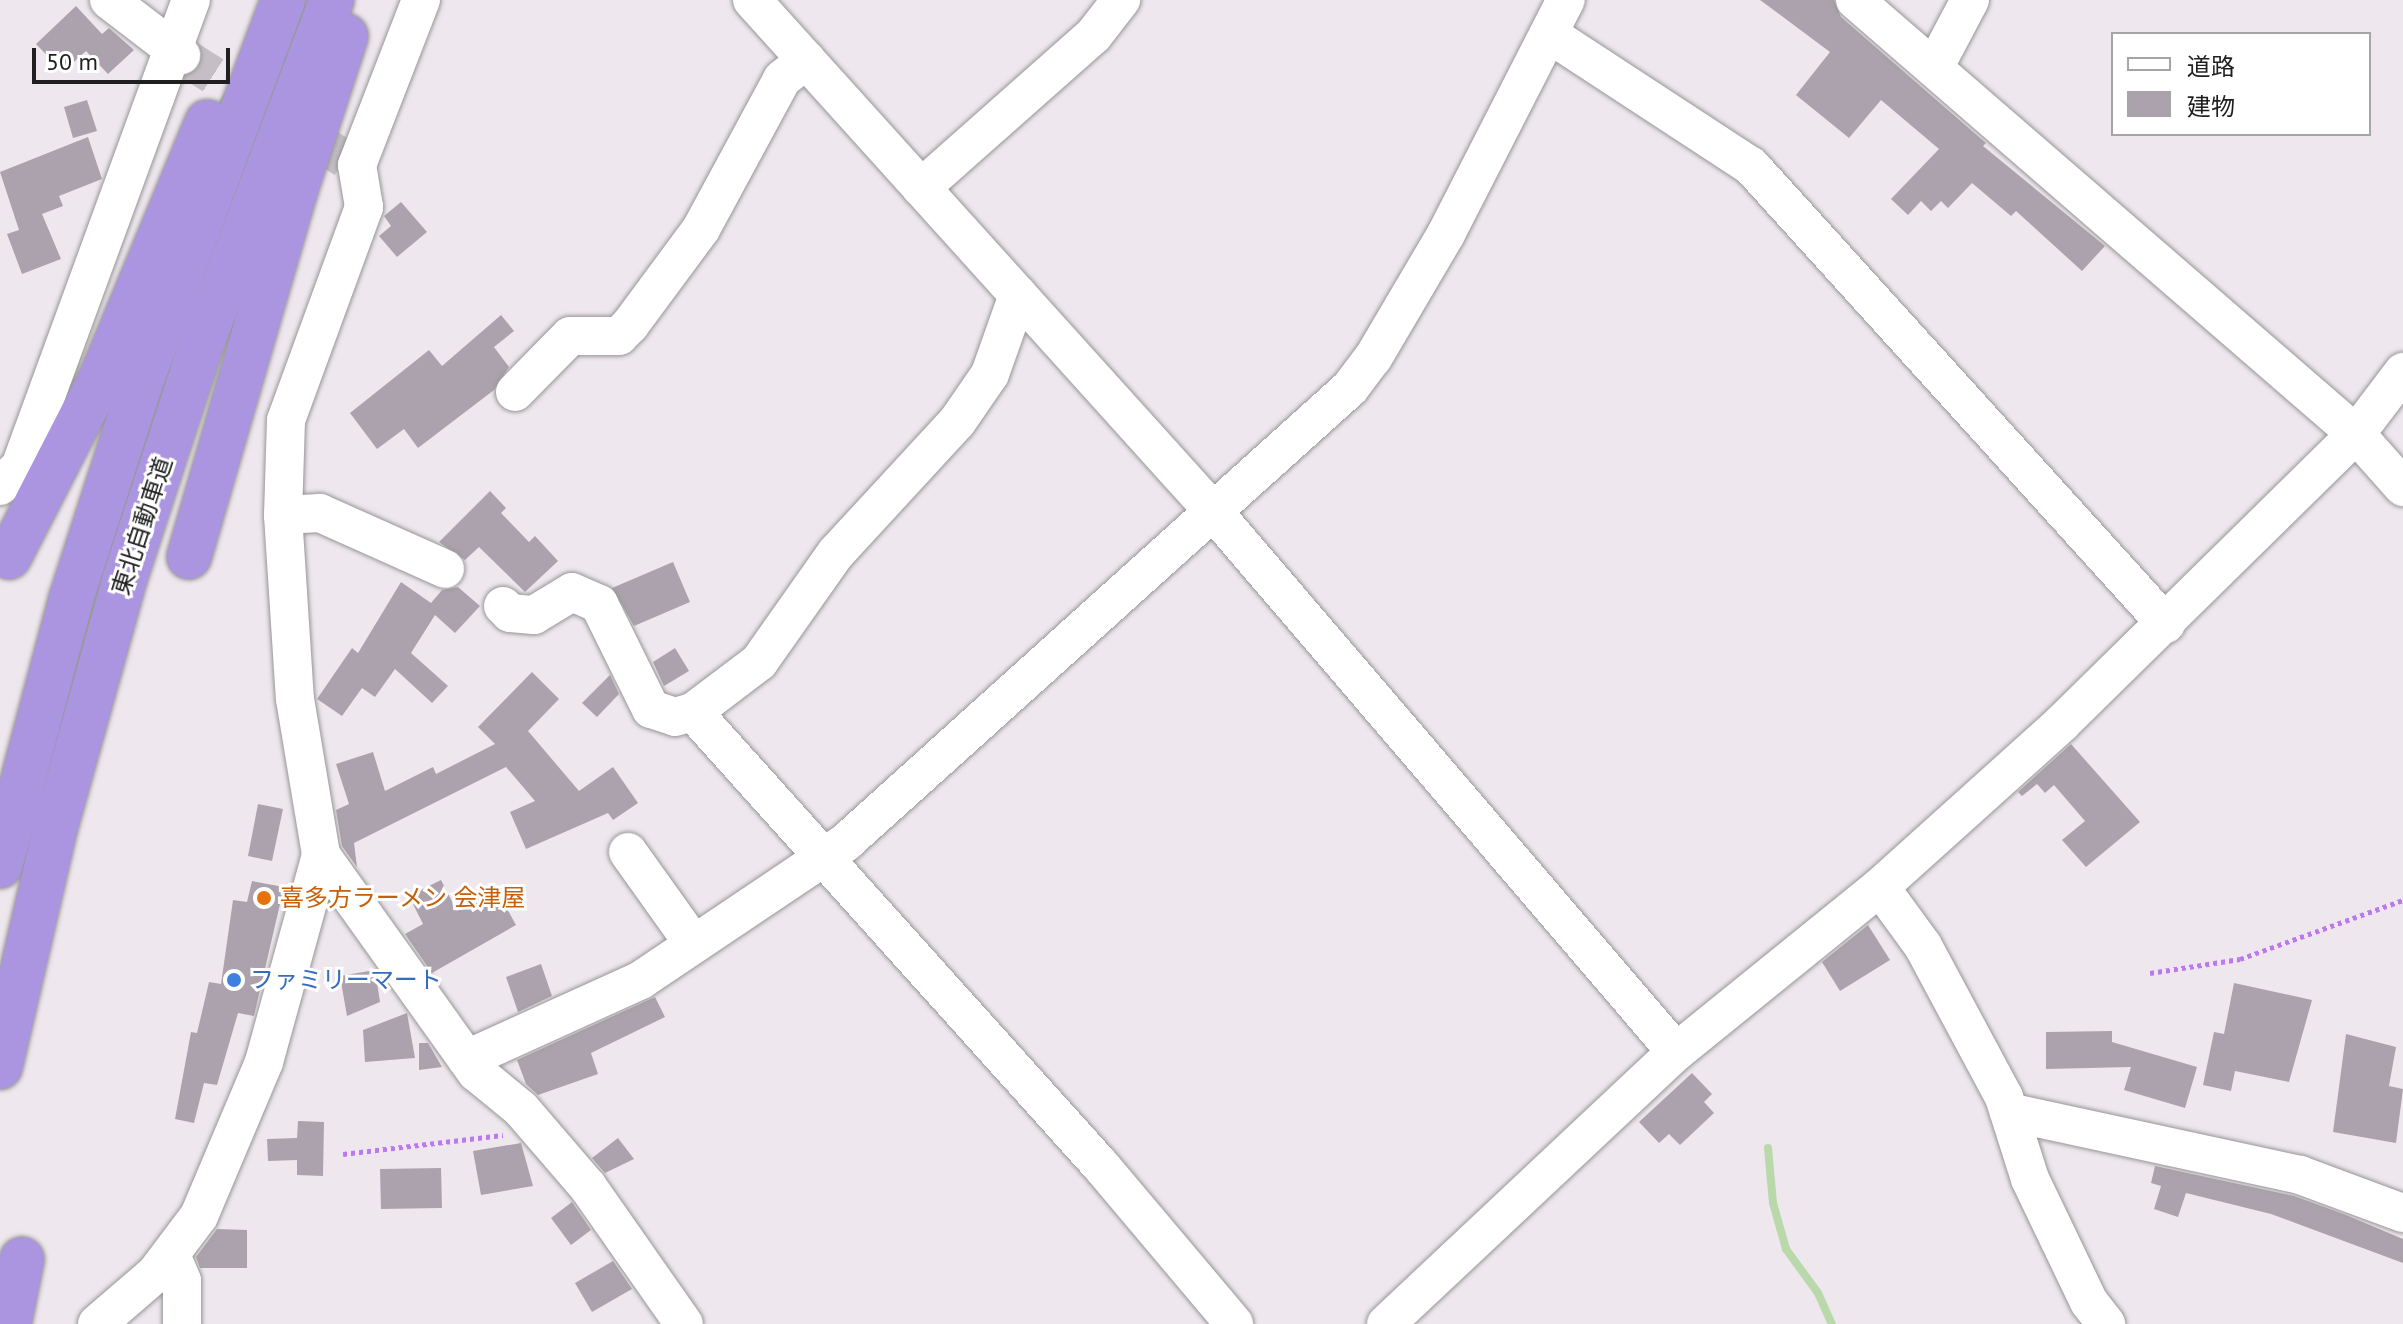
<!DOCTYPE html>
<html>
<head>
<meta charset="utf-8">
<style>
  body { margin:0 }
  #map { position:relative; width:2403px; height:1324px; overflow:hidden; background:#efe7ee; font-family:"PT Sans","Noto Sans JP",sans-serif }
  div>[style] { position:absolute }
  .stream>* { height:8px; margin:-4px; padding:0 4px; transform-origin:4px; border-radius:4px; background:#b9d9ab }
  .building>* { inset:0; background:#aca2ad }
  .minor-tunnel>* { height:38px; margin-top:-19px; transform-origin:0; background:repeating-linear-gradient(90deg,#c5bfc5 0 38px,transparent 0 57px) }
  .path>* { height:5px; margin-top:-2.5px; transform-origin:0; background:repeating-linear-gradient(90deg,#bc79ee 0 4px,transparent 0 8px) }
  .roads { filter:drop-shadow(0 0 2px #969696) drop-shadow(0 0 2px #969696) }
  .minor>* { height:38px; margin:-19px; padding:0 19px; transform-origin:19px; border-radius:19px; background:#fff }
  .highway>* { height:44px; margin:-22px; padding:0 22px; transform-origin:22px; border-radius:22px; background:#ab95e0 }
  .dots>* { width:22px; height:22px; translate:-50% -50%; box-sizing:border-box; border:4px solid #fff; border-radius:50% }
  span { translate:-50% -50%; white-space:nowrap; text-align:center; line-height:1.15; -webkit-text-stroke:6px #fff; paint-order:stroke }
  .street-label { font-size:24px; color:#1f1f1f }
  .food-label { font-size:24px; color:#c56008 }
  .left { translate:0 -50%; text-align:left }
  .shop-label { font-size:24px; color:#366cbe }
  .legend { position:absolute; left:2111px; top:32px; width:260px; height:104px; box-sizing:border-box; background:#fff; border:2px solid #a5a5a5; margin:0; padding:10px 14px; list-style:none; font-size:24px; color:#1f1f1f }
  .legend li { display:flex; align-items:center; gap:16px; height:40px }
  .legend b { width:40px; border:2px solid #a5a5a5 }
  .scale { position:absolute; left:32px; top:48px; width:198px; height:36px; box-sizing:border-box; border:4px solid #1f1f1f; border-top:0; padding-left:10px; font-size:24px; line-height:28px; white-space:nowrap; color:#1f1f1f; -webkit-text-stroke:6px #fff; paint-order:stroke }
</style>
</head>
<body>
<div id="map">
  <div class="stream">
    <i style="left:1768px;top:1148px;width:55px;rotate:84.8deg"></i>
    <i style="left:1773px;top:1203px;width:48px;rotate:74.2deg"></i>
    <i style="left:1786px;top:1249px;width:54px;rotate:54deg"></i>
    <i style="left:1818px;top:1293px;width:34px;rotate:66deg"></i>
  </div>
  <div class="building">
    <i style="clip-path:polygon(1760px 0,1834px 0,1841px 17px,1972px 131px,1986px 143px,1983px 146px,2105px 246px,2082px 271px,2016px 211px,2011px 216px,1972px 183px,1948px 208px,1941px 201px,1931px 211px,1921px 201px,1908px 215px,1891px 199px,1939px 149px,1881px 100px,1849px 138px,1796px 95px,1830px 52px)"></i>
    <i style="clip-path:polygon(76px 6px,102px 34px,109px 28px,134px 50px,108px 74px,86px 51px,63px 72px,36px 44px)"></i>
    <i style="clip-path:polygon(87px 100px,97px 131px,73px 138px,64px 107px)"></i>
    <i style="clip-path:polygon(88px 137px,102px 179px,59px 196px,63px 206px,42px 214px,61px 259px,22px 274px,7px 234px,19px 230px,0 172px)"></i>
    <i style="clip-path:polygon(401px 202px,427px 232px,397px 257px,379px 236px,391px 226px,384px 216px)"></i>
    <i style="clip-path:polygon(501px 315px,514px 331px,494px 347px,509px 367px,494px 390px,418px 448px,404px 429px,377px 449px,350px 413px,429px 350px,442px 366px)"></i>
    <i style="clip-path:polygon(490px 491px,506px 508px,501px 513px,529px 542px,535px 536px,558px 561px,525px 592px,479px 547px,465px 560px,439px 542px)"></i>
    <i style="clip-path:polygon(673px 562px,690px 602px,634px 626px,612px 588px)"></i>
    <i style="clip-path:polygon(401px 582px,431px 603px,442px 590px,458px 587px,480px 606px,455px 633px,435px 615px,411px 653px,448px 686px,432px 703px,395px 669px,375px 697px,362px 688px,342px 716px,317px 699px,352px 648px,358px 653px)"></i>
    <i style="clip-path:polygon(675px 648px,689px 671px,664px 686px,653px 662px)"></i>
    <i style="clip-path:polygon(532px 672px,559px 699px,528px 731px,579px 791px,613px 767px,638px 803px,613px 820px,608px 813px,526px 849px,510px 812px,535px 801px,506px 767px,354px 843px,357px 867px,342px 846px,336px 810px,349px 804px,336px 764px,373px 752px,385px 791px,433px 767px,436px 774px,495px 744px,478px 727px)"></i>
    <i style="clip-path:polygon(610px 675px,619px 694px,597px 717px,582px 703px)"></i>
    <i style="clip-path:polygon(2071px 744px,2140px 822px,2086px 867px,2062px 840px,2085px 821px,2054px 785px,2045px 793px,2037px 784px,2022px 796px,2018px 792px)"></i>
    <i style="clip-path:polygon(258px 804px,283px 809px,272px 861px,248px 856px)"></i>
    <i style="clip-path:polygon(441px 880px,457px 911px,496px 889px,516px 925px,432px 973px,405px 934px,423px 924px,409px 896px)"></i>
    <i style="clip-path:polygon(252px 881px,284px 887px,254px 1016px,238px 1013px,217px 1085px,204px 1083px,194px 1123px,175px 1119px,191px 1032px,197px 1033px,209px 982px,221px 984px,233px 900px,247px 902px)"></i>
    <i style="clip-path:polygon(1868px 925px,1890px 960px,1840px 991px,1822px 962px)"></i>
    <i style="clip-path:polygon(541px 964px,552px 996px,518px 1012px,506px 977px)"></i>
    <i style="clip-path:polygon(375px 970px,380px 1002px,347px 1016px,340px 976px)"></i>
    <i style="clip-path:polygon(2234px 983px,2312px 1000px,2289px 1082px,2235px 1071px,2231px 1091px,2203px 1085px,2214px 1032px,2224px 1034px)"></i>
    <i style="clip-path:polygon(655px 997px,665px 1017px,591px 1053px,598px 1074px,538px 1095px,526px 1084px,517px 1060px)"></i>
    <i style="clip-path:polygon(407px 1013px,415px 1058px,365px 1062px,363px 1030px)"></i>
    <i style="clip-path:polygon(2112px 1031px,2112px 1042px,2197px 1067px,2185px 1108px,2124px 1090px,2131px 1067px,2046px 1069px,2046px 1032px)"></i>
    <i style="clip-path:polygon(2346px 1034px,2396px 1047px,2389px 1086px,2403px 1089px,2396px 1143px,2333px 1132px)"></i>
    <i style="clip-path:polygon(419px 1043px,428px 1043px,442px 1067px,419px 1070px)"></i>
    <i style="clip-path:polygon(1692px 1073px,1712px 1094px,1704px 1102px,1714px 1113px,1680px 1145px,1669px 1134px,1659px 1143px,1639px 1122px)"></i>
    <i style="clip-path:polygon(298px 1121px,324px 1122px,323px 1176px,297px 1175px,297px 1160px,268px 1161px,267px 1139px,297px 1138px)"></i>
    <i style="clip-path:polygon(618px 1138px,634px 1159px,605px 1173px,592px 1158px)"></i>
    <i style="clip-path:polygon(521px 1143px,533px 1186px,481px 1195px,473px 1151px)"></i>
    <i style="clip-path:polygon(2155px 1166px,2294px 1196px,2346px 1215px,2403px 1239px,2403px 1263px,2271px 1214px,2186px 1193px,2178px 1217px,2154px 1209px,2161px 1186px,2151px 1183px)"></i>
    <i style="clip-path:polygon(441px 1168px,442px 1208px,381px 1209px,380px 1169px)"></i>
    <i style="clip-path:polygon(572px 1202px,591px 1230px,571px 1245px,551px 1218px)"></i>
    <i style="clip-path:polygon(217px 1229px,247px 1230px,247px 1268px,200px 1268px,196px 1257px)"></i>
    <i style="clip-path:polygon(613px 1261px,632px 1289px,592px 1312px,575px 1283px)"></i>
  </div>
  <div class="minor-tunnel">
    <i style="left:181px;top:55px;width:194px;rotate:32.4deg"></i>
  </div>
  <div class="path">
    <i style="left:2150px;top:973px;width:91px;rotate:-8.8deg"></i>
    <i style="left:2240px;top:959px;width:173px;rotate:-19.9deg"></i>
    <i style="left:343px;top:1154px;width:161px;rotate:-6.8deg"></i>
  </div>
  <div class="roads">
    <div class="minor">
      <i style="left:109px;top:0;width:91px;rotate:37.4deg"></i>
      <i style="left:421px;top:0;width:177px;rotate:111.2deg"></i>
      <i style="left:357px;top:165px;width:43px;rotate:80.5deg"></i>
      <i style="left:364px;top:207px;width:227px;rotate:110.1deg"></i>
      <i style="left:286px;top:420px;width:95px;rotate:91.8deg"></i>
      <i style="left:283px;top:515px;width:184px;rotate:86.3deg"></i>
      <i style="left:295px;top:699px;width:158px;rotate:80.5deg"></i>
      <i style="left:321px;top:855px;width:267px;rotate:54.5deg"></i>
      <i style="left:476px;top:1072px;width:58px;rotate:39.4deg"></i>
      <i style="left:521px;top:1109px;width:103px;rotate:49.3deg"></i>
      <i style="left:588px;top:1187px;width:167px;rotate:55deg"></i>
      <i style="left:752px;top:0;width:687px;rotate:47.95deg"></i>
      <i style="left:1212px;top:510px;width:713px;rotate:49.43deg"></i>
      <i style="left:1855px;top:0;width:663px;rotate:40.9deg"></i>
      <i style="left:2356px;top:434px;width:71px;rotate:48.4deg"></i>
      <i style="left:1549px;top:34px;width:241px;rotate:33.2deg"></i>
      <i style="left:1751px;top:166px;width:618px;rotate:47.82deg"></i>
      <i style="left:1934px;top:68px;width:77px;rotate:-62.1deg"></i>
      <i style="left:921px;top:188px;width:230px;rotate:-41.5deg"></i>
      <i style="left:1093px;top:36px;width:46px;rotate:-52.1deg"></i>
      <i style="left:515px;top:392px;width:78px;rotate:-45.5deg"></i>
      <i style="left:570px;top:336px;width:49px"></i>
      <i style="left:619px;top:336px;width:16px;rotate:-45deg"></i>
      <i style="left:630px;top:325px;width:119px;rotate:-53.5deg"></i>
      <i style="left:701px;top:229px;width:170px;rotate:-61.6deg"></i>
      <i style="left:782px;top:79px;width:31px;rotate:-38deg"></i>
      <i style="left:0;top:486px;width:28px;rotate:-44deg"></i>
      <i style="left:20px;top:467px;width:497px;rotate:-69.9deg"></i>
      <i style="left:283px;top:515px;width:37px;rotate:-3deg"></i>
      <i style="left:320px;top:513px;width:137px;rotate:24.1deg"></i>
      <i style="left:503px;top:606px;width:10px;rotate:45deg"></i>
      <i style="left:510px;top:613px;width:24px;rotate:5deg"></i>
      <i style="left:534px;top:615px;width:44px;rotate:-31.2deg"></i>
      <i style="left:572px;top:592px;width:30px;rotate:24deg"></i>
      <i style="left:599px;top:604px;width:117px;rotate:63.7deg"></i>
      <i style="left:651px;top:709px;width:25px;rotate:18deg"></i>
      <i style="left:675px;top:717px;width:19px;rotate:-16deg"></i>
      <i style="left:693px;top:712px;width:612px;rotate:48.05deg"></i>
      <i style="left:1102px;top:1167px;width:205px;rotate:49.9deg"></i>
      <i style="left:693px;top:712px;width:83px;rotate:-37.1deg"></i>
      <i style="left:759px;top:662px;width:133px;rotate:-54.8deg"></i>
      <i style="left:836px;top:553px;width:178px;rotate:-47.3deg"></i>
      <i style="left:957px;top:422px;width:58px;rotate:-55.5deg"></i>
      <i style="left:990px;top:374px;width:84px;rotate:-70.5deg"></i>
      <i style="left:628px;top:852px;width:112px;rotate:54.5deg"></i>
      <i style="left:1880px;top:887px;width:73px;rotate:53.9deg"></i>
      <i style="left:1923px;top:946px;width:171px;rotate:61.8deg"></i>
      <i style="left:2004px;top:1097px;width:86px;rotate:72.4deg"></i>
      <i style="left:2030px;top:1179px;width:136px;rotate:64.4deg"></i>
      <i style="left:2089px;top:1302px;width:28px;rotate:52deg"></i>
      <i style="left:467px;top:1059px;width:191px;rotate:-24.4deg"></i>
      <i style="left:641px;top:980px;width:247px;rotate:-33.9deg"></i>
      <i style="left:846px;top:842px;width:678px;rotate:-42.01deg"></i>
      <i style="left:1350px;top:388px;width:38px;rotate:-53deg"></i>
      <i style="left:1373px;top:358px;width:144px;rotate:-59.5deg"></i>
      <i style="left:1446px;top:234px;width:263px;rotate:-62.9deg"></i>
      <i style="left:2009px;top:1112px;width:298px;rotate:12.2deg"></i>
      <i style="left:2300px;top:1175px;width:110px;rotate:20.3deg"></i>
      <i style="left:172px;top:1257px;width:26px;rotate:67deg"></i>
      <i style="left:182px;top:1281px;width:43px;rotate:90deg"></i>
      <i style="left:97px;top:1324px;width:78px;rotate:-40.8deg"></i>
      <i style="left:156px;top:1273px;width:71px;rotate:-53deg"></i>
      <i style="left:199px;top:1216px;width:167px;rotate:-67.1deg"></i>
      <i style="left:264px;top:1062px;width:215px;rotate:-74.6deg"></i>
      <i style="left:1386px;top:1324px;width:398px;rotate:-43.2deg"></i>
      <i style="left:1676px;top:1052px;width:262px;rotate:-39deg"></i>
      <i style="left:1880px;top:887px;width:245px;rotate:-42deg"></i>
      <i style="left:2062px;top:723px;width:412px;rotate:-44.5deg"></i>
      <i style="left:2356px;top:434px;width:78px;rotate:-52.8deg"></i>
    </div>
    <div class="highway">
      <i style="left:9px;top:557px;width:203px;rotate:-62.8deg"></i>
      <i style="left:102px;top:376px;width:275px;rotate:-67.5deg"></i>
      <i style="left:189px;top:557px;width:380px;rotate:-73.8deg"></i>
      <i style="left:295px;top:192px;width:164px;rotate:-71.9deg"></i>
      <i style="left:0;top:866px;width:276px;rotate:-75.1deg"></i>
      <i style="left:71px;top:599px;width:228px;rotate:-72.1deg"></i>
      <i style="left:141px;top:382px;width:408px;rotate:-69.6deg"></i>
      <i style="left:0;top:1067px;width:248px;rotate:-77deg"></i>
      <i style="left:56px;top:825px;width:256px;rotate:-74.4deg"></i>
      <i style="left:125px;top:578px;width:244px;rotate:-71.9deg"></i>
      <i style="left:201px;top:346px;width:370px;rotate:-69.3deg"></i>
      <i style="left:9px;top:1324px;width:66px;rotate:-78.7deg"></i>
    </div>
  </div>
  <div class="dots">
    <i style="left:264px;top:898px;background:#e8710a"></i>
    <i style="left:234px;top:980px;background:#3f7fe0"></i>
  </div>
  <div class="street-label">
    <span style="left:142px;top:526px;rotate:-72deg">東北自動車道</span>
  </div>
  <div class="food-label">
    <span class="left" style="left:280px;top:898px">喜多方ラーメン 会津屋</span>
  </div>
  <div class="shop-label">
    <span class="left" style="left:250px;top:980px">ファミリーマート</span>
  </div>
  <ul class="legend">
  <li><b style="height:10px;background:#fff"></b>道路</li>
  <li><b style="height:22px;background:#aca2ad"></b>建物</li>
  </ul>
  <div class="scale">50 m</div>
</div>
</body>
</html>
